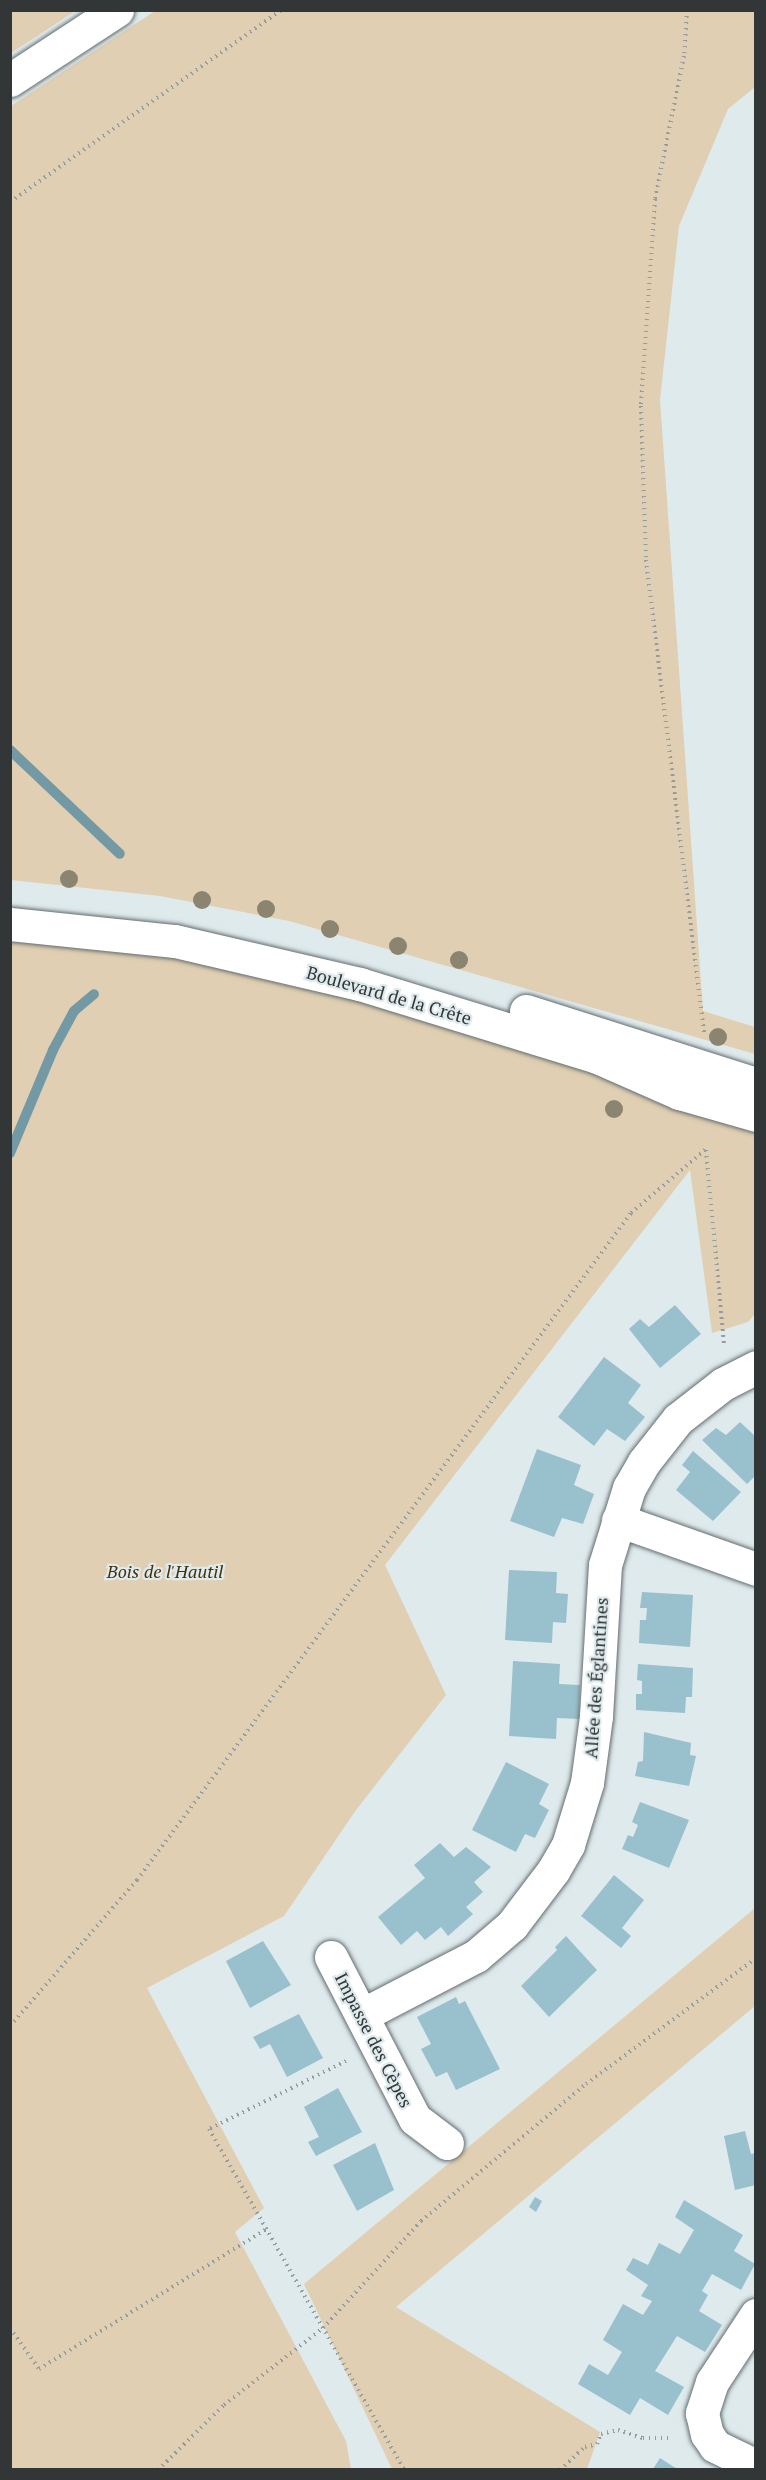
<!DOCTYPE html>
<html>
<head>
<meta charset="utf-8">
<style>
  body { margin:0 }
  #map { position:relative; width:766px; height:2480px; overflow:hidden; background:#dfeaed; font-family:"PT Serif",serif }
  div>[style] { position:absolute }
  .green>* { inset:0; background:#e0cfb2 }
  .stream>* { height:10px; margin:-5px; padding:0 5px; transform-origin:5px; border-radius:5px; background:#7399a5 }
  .building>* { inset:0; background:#99c0cd }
  .path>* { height:4px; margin-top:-2px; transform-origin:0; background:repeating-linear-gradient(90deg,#949c9e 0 1.5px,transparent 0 6px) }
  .roads { filter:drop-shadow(0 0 2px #646d70) drop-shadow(0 0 2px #646d70) }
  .street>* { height:33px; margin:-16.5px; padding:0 16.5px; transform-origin:16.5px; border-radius:16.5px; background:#fff }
  .secondary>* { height:33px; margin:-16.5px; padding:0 16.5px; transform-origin:16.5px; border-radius:16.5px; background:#fff }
  .trees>* { width:18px; height:18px; margin:-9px; border-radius:50%; background:#8a8470 }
  span { translate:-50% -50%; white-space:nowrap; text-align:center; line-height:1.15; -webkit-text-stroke:4.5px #dfeaed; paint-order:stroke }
  .street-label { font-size:18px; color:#323637 }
  .park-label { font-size:18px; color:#443109; font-style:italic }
  .frame { position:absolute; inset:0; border:12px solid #323637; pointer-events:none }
</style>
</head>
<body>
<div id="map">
  <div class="green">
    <i style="clip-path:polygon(11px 10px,75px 10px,75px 11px,11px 53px)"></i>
    <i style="clip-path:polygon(155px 11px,755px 11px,755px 87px,728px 109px,679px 226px,660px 400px,703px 1011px,755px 1027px,755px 1054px,289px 921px,160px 896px,11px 880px,11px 106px)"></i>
    <i style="clip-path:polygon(11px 936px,107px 944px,326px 986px,755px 1125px,755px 1314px,748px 1322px,712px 1333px,690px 1170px,385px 1565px,446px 1695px,356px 1810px,284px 1916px,147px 1988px,264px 2208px,235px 2232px,346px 2441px,351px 2469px,11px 2469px)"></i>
    <i style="clip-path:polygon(755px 1908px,755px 2006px,396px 2307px,600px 2432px,587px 2469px,392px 2469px,304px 2284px)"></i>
  </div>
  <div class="stream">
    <i style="left:10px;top:750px;width:151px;rotate:43.4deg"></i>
    <i style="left:10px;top:1153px;width:112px;rotate:-67.3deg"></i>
    <i style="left:53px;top:1050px;width:44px;rotate:-61.7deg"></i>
    <i style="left:74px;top:1011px;width:26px;rotate:-40deg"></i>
  </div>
  <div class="building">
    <i style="clip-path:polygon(675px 1305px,701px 1334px,660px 1368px,629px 1329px,640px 1319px,649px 1327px)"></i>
    <i style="clip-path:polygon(604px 1357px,641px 1385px,628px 1403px,645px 1417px,625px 1441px,607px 1429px,594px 1446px,558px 1417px)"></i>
    <i style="clip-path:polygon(740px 1422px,756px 1437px,756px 1475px,747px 1484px,702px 1440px,716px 1428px,726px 1435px)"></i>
    <i style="clip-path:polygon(537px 1449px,581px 1465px,574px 1485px,594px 1494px,583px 1524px,562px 1518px,554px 1537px,510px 1521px)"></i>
    <i style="clip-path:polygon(693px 1451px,741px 1492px,713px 1521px,676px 1490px,690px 1472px,682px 1465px)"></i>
    <i style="clip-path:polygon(509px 1570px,557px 1572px,556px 1593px,568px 1594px,566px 1623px,553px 1622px,552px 1643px,505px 1640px)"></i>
    <i style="clip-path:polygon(642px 1592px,693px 1595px,690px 1647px,639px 1643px,640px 1620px,646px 1620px,647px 1608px,640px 1608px)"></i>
    <i style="clip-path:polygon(513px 1661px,560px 1664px,559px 1684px,580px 1685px,579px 1719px,557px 1718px,556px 1739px,509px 1736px)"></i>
    <i style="clip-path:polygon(638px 1664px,693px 1668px,692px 1697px,686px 1697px,685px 1713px,636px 1710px,636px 1694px,642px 1694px,642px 1681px,637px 1680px)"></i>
    <i style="clip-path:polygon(644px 1732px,691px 1743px,690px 1755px,696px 1756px,689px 1786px,635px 1776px,638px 1762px,643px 1761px)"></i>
    <i style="clip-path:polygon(506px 1762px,549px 1784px,539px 1804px,549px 1810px,535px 1838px,525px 1834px,516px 1852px,472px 1830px)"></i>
    <i style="clip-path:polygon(640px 1802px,689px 1820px,669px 1868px,622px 1849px,628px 1835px,633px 1837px,638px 1825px,632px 1822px)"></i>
    <i style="clip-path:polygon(440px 1843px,454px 1857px,466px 1847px,491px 1867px,474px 1882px,483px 1892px,466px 1907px,473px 1914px,448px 1936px,441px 1927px,425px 1940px,417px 1931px,401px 1945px,378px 1917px,425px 1878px,414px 1865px)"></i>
    <i style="clip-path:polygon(614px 1875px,644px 1900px,622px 1928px,631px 1936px,621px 1948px,581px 1916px)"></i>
    <i style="clip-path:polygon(566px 1936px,597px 1970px,549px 2017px,521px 1986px,557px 1950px,555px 1947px)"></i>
    <i style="clip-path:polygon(263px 1941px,291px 1985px,250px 2008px,226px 1961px)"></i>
    <i style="clip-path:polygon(456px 1997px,459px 2004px,465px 2001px,500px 2069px,456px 2090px,447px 2072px,436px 2077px,421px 2049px,431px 2044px,417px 2017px)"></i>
    <i style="clip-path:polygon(299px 2014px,323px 2058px,287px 2077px,270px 2044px,260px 2049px,253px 2037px)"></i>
    <i style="clip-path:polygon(338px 2088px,362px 2132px,316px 2156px,308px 2142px,319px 2137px,304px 2107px)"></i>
    <i style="clip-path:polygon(745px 2131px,751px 2154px,756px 2153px,756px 2185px,735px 2190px,724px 2136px)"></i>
    <i style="clip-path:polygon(375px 2143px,394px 2190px,357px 2211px,333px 2165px)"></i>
    <i style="clip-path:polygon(535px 2197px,542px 2201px,536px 2212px,529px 2207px)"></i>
    <i style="clip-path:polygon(684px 2200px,743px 2235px,734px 2251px,755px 2264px,741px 2290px,712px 2274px,702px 2291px,708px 2295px,699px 2311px,722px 2325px,705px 2352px,677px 2336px,655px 2371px,684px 2387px,668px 2415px,640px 2398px,630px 2415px,578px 2384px,589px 2364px,608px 2375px,622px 2352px,603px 2340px,623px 2304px,643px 2315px,652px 2301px,641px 2296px,648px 2285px,626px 2270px,633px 2258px,648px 2265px,659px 2243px,680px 2254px,694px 2230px,675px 2217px)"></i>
    <i style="clip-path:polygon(660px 2458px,674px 2467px,679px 2469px,653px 2469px)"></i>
  </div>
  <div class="path">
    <i style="left:687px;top:10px;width:46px;rotate:93.7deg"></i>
    <i style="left:684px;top:56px;width:146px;rotate:101.5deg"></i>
    <i style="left:655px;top:199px;width:207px;rotate:93.9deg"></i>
    <i style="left:641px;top:406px;width:154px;rotate:88.1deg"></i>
    <i style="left:646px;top:560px;width:476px;rotate:83deg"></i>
    <i style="left:10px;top:202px;width:332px;rotate:-35.3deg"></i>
    <i style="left:706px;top:1150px;width:196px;rotate:84.7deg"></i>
    <i style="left:10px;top:2026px;width:194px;rotate:-49deg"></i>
    <i style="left:137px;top:1880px;width:830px;rotate:-53.48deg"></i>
    <i style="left:631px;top:1213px;width:99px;rotate:-40.5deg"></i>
    <i style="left:346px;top:2061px;width:153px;rotate:153.6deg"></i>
    <i style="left:209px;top:2129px;width:393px;rotate:60.2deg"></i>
    <i style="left:10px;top:2328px;width:50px;rotate:54.7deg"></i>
    <i style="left:39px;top:2369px;width:268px;rotate:-31.6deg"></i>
    <i style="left:158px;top:2470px;width:93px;rotate:-44.6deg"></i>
    <i style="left:224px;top:2405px;width:125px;rotate:-37.9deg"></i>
    <i style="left:323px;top:2328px;width:145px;rotate:-47.5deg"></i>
    <i style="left:421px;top:2221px;width:214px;rotate:-39.7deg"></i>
    <i style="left:586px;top:2084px;width:212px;rotate:-36.5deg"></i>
    <i style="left:560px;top:2470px;width:34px;rotate:-43deg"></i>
    <i style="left:585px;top:2447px;width:12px;rotate:-14deg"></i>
    <i style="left:597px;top:2444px;width:11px;rotate:-68deg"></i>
    <i style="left:601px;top:2434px;width:17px;rotate:-13deg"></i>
    <i style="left:618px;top:2430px;width:26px;rotate:18deg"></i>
    <i style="left:643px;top:2438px;width:29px"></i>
  </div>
  <div class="roads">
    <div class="street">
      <i style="left:618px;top:1520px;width:146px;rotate:19.5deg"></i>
      <i style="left:331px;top:1957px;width:182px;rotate:62.6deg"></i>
      <i style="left:415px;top:2119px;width:40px;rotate:37deg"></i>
      <i style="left:362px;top:2015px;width:128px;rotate:-27.4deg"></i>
      <i style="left:476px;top:1956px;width:48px;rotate:-40.7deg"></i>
      <i style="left:512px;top:1925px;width:68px;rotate:-52.8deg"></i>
      <i style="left:553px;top:1871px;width:30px;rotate:-60deg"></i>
      <i style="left:568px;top:1845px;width:65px;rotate:-73deg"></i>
      <i style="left:587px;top:1783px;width:68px;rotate:-82.3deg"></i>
      <i style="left:596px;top:1716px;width:151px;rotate:-86.6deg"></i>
      <i style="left:605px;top:1565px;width:81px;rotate:-72.7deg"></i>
      <i style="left:629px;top:1488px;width:30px;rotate:-60deg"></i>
      <i style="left:644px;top:1462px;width:55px;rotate:-51.7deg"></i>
      <i style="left:678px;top:1419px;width:57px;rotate:-37.9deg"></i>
      <i style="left:723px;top:1384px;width:37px;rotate:-27deg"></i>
      <i style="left:756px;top:2315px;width:80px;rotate:123.3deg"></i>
      <i style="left:712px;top:2382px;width:33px;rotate:108deg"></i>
      <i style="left:702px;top:2413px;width:22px;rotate:77deg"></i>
      <i style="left:707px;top:2434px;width:14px;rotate:56deg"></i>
      <i style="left:715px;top:2446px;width:46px;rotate:26deg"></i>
    </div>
    <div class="secondary">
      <i style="left:10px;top:80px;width:128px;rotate:-33.2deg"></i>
      <i style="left:10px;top:924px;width:166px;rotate:5.9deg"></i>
      <i style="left:175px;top:941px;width:190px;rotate:13.1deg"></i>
      <i style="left:360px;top:984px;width:248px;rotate:17.1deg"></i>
      <i style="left:597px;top:1057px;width:90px;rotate:23.7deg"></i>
      <i style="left:679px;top:1093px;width:80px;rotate:15.9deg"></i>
      <i style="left:526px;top:1011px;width:241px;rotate:17.6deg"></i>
    </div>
  </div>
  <div class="trees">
    <i style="left:69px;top:879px"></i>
    <i style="left:202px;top:900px"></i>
    <i style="left:266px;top:909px"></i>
    <i style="left:330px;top:929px"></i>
    <i style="left:398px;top:946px"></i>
    <i style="left:459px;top:960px"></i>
    <i style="left:718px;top:1037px"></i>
    <i style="left:614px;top:1109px"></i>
  </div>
  <div class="street-label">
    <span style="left:389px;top:995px;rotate:16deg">Boulevard de la Crête</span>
    <span style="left:596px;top:1678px;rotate:-86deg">Allée des Églantines</span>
    <span style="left:374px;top:2040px;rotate:63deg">Impasse des Cèpes</span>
  </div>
  <div class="park-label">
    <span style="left:165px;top:1571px">Bois de l'Hautil</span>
  </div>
  <div class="frame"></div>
</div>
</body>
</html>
